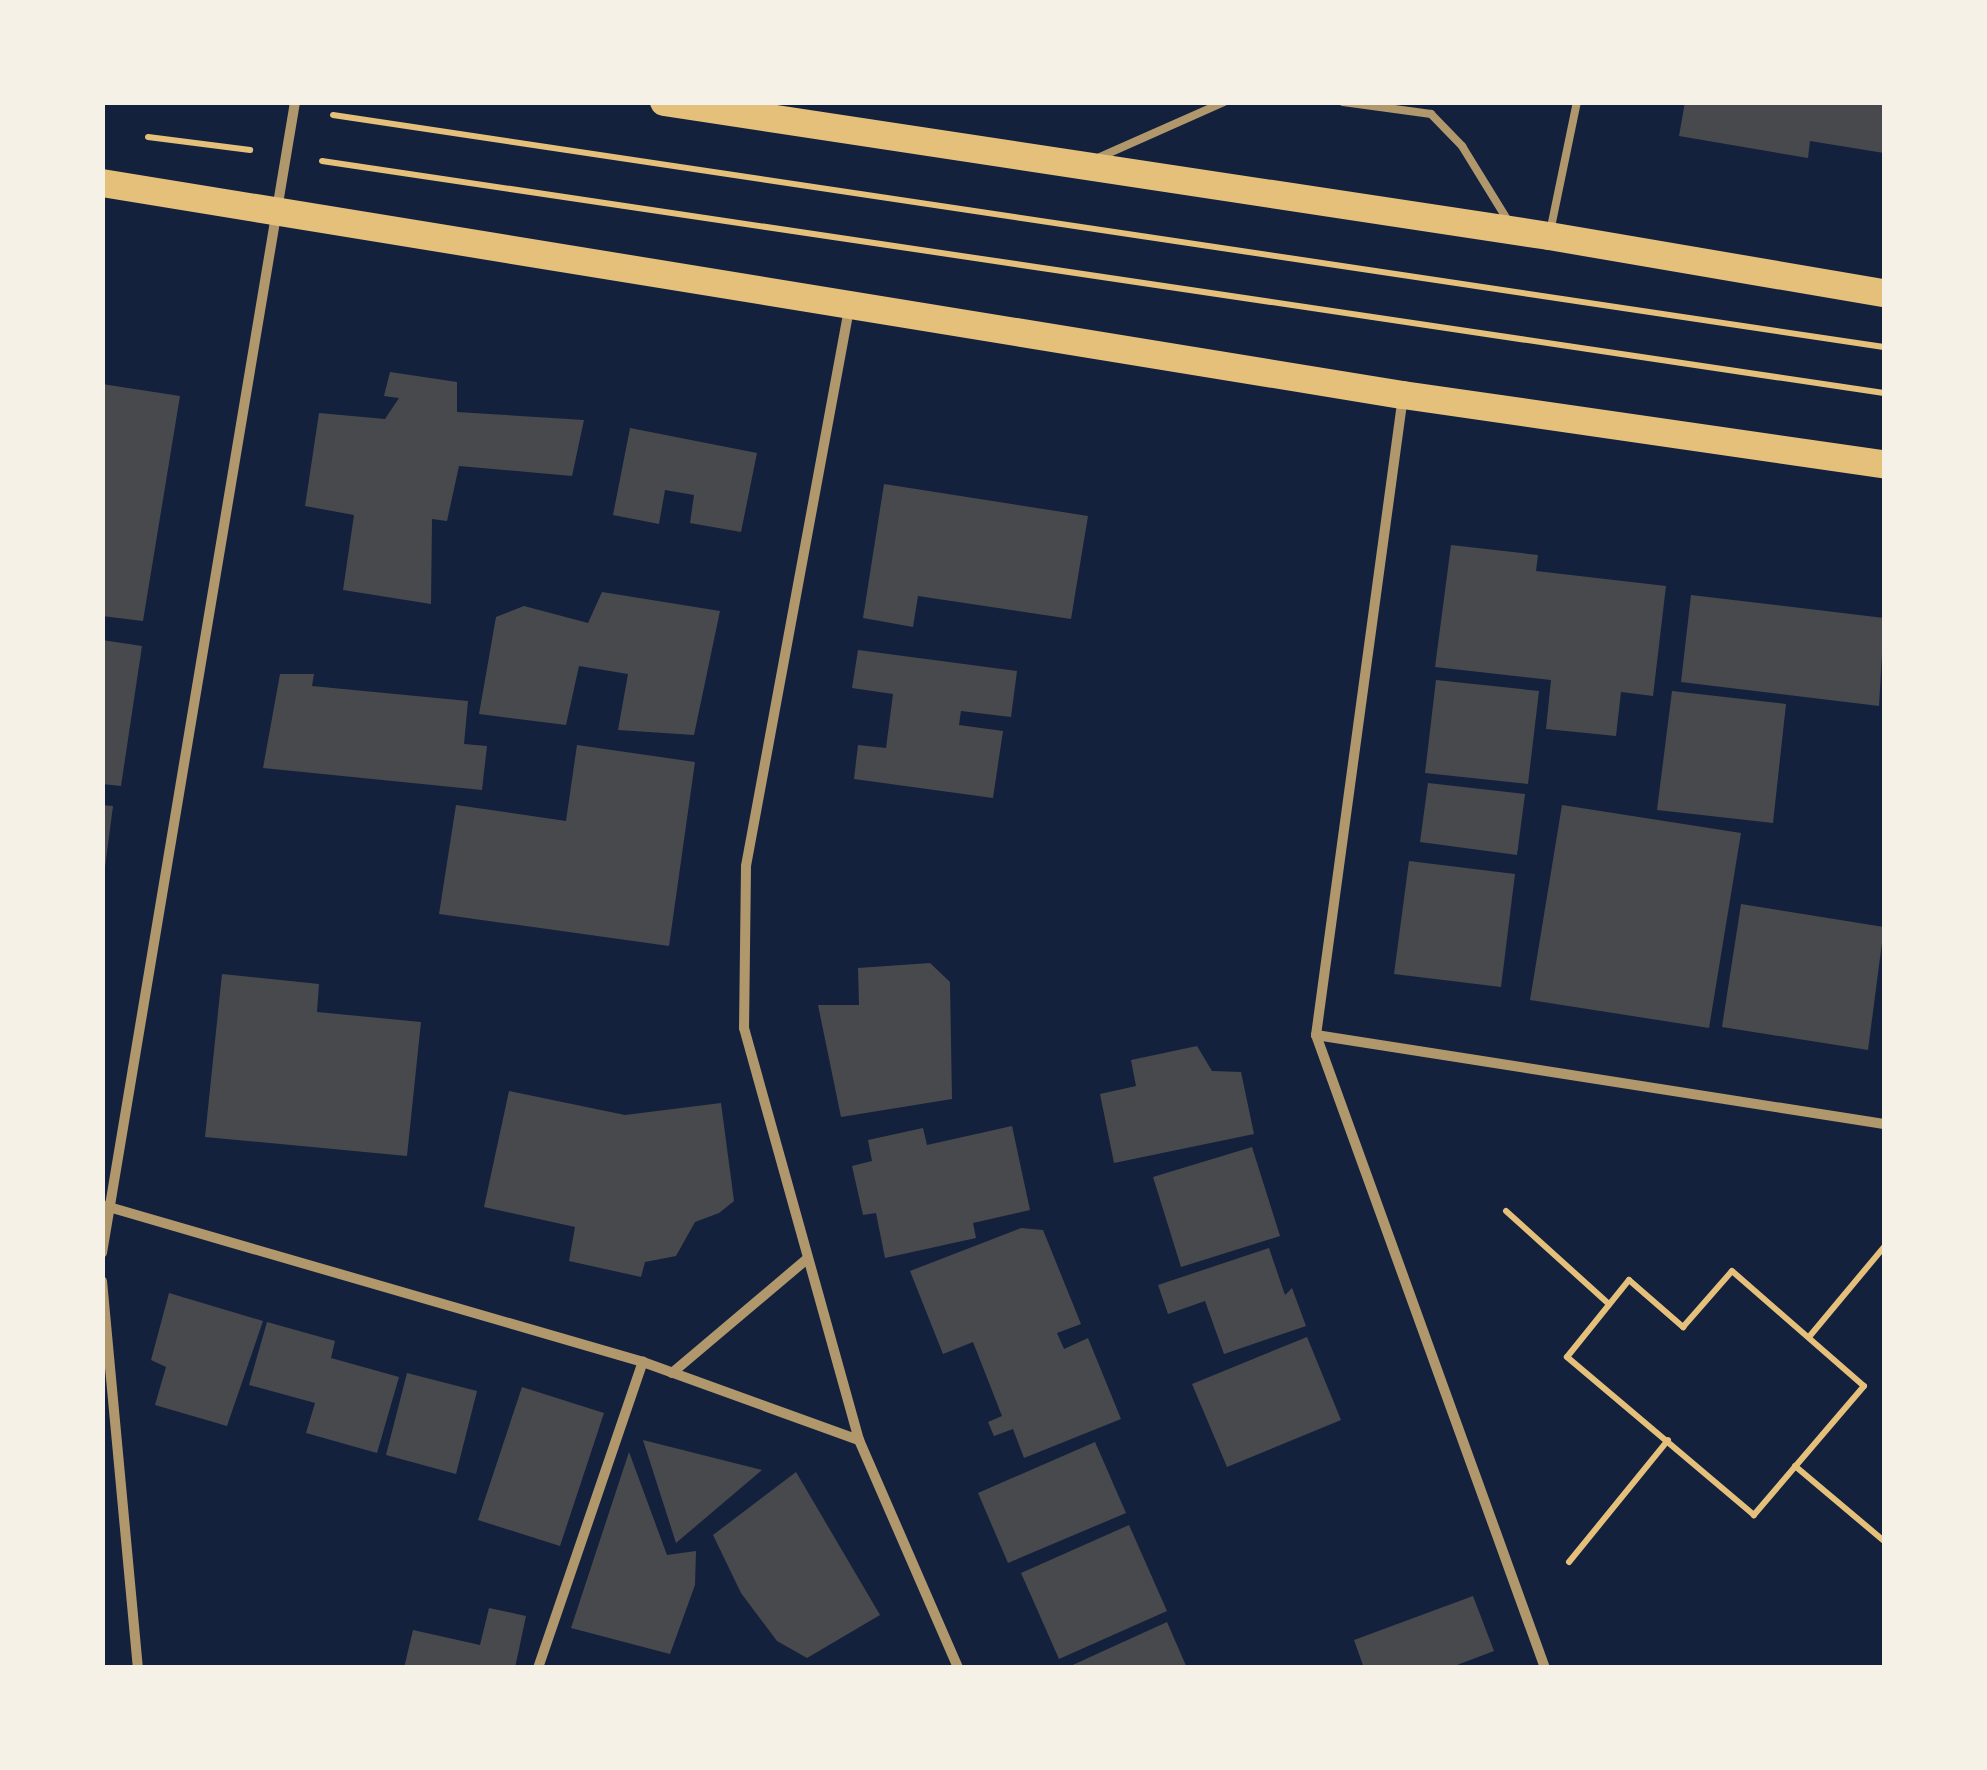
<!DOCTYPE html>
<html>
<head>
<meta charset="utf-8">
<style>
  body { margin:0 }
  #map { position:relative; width:1987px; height:1770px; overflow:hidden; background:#14213d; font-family:"Work Sans",sans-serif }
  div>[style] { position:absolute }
  .building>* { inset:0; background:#48494c }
  .path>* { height:6px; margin:-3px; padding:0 3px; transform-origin:3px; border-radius:3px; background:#e5c07b }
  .service>* { height:8px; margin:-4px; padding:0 4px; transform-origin:4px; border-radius:4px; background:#b1986c }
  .minor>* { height:10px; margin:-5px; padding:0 5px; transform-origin:5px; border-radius:5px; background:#b1986c }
  .trunk>* { height:28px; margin:-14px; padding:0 14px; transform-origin:14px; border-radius:14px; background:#e5c07b }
  span { translate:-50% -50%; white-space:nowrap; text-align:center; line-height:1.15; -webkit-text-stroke:9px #f6f1e7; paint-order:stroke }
  .frame { position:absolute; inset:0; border:105px solid #f6f1e7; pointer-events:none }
</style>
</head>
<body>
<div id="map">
  <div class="building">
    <i style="clip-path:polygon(1685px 102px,1884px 102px,1884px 153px,1810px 141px,1808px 158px,1679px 136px)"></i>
    <i style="clip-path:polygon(390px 372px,457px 382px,457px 412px,584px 420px,572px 476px,459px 466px,447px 521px,432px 519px,431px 604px,343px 590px,354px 515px,305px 506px,319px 413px,385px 419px,399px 398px,384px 396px)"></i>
    <i style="clip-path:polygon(102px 384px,180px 396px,143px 621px,102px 616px)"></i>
    <i style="clip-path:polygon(630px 428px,757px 453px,741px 532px,690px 523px,694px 495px,665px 490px,659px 524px,613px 515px)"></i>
    <i style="clip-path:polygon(884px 484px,1088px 516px,1071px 619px,918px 596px,913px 627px,863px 618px)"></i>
    <i style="clip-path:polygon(1451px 545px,1538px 555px,1536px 571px,1666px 586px,1653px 696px,1621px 692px,1616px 736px,1546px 729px,1551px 680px,1435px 667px)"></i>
    <i style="clip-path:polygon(602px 592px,720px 611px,694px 735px,618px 730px,628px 674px,579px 666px,566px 725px,479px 714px,496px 617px,524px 606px,588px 623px)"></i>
    <i style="clip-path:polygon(1691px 595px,1884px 618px,1879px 706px,1681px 682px)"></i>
    <i style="clip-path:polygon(102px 640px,142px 646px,121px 786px,102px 784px)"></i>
    <i style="clip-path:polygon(858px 650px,1017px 671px,1011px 717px,961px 711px,959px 725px,1003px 731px,993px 798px,854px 779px,858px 745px,886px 748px,893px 694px,852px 688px)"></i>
    <i style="clip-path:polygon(280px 674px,314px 674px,312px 686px,468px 701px,464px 744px,487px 746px,482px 790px,263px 768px)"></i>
    <i style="clip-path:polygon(1436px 680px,1539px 691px,1528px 784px,1425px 773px)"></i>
    <i style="clip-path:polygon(1672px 691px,1786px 704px,1773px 823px,1657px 810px)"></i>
    <i style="clip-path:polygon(577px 745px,695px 762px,669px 946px,439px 914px,456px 805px,566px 821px)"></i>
    <i style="clip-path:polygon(1428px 783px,1525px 794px,1517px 855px,1420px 842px)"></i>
    <i style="clip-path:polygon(102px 805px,113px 806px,105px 867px,102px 867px)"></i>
    <i style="clip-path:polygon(1562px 805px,1741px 833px,1709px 1028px,1530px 1000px)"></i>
    <i style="clip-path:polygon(1409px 861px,1515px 874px,1501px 987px,1394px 974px)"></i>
    <i style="clip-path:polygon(1741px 904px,1884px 927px,1868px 1050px,1722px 1027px)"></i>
    <i style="clip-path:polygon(930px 963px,950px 982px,952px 1099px,841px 1117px,818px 1005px,859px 1005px,858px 968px)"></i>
    <i style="clip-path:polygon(222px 974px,319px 984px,317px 1012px,421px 1022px,407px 1156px,205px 1137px)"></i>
    <i style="clip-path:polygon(1197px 1046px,1212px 1071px,1241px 1072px,1254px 1134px,1114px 1163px,1100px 1094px,1136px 1086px,1131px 1060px)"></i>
    <i style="clip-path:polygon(509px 1091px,625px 1115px,721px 1103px,734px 1201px,719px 1213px,695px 1222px,676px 1256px,645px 1262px,641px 1277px,569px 1261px,575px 1227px,484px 1207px)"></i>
    <i style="clip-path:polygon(1012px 1126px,1030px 1210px,973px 1223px,976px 1238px,885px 1258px,876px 1213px,863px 1215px,852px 1166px,872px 1161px,868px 1140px,923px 1128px,927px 1145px)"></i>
    <i style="clip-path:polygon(1252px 1147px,1280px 1236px,1181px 1267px,1153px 1177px)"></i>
    <i style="clip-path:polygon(1021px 1228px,1043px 1230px,1081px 1324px,1057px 1333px,1064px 1349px,1088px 1338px,1121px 1419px,1024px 1458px,1013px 1429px,994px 1436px,988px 1422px,1002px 1416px,973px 1342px,943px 1354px,910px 1271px)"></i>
    <i style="clip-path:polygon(1269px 1248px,1285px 1295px,1292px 1288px,1306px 1326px,1224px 1354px,1205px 1301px,1168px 1314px,1158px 1285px)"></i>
    <i style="clip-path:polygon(169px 1293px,263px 1321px,227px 1426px,155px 1405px,166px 1367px,151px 1360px)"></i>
    <i style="clip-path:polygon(267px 1322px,335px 1341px,331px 1358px,399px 1377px,377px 1453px,306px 1433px,315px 1403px,249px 1385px)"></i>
    <i style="clip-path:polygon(1307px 1337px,1341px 1420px,1227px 1467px,1192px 1384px)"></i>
    <i style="clip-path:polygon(407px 1373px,477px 1391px,456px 1474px,386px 1455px)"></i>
    <i style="clip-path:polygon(522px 1387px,604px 1413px,560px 1546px,478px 1520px)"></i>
    <i style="clip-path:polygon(643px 1440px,762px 1470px,676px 1543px)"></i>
    <i style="clip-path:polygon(1095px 1442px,1126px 1513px,1008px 1563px,978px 1493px)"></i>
    <i style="clip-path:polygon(629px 1452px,667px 1555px,696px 1551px,695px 1585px,670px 1654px,571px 1628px)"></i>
    <i style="clip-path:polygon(796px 1472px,880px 1615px,807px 1658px,777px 1641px,741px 1593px,713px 1535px)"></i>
    <i style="clip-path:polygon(1129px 1525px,1167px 1611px,1059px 1659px,1021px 1573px)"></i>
    <i style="clip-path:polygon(1473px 1596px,1494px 1651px,1449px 1668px,1364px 1668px,1354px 1640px)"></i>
    <i style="clip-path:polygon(489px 1608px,526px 1616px,515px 1668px,404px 1668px,413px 1630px,480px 1645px)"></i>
    <i style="clip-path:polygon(1167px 1622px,1187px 1668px,1066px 1668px)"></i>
  </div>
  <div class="path">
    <i style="left:333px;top:115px;width:1568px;rotate:8.51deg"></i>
    <i style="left:148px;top:137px;width:103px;rotate:7.3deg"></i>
    <i style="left:322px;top:161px;width:1579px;rotate:8.45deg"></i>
    <i style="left:1506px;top:1211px;width:139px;rotate:42.1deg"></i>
    <i style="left:1732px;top:1271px;width:175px;rotate:41.1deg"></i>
    <i style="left:1864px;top:1386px;width:170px;rotate:130.5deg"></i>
    <i style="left:1754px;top:1515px;width:245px;rotate:-139.8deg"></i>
    <i style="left:1567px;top:1357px;width:99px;rotate:-51.2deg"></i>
    <i style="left:1629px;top:1280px;width:72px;rotate:41deg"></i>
    <i style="left:1683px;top:1327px;width:74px;rotate:-48.8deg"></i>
    <i style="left:1809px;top:1337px;width:117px;rotate:-50.2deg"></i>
    <i style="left:1795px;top:1466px;width:116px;rotate:40.1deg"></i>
    <i style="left:1569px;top:1562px;width:157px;rotate:-50.9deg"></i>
  </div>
  <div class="service">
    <i style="left:1343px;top:102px;width:89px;rotate:7.8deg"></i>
    <i style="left:1431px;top:114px;width:45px;rotate:45.9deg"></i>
    <i style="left:1462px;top:146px;width:92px;rotate:58.4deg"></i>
    <i style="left:1100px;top:157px;width:136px;rotate:-23.9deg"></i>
    <i style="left:1550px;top:232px;width:133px;rotate:-78.3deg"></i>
  </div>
  <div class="minor">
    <i style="left:849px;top:309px;width:566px;rotate:100.48deg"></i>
    <i style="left:746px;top:866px;width:162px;rotate:90.7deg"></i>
    <i style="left:744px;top:1028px;width:428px;rotate:74.4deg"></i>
    <i style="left:859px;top:1440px;width:249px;rotate:66.5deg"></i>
    <i style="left:1403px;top:396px;width:645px;rotate:97.75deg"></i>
    <i style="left:1316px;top:1035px;width:673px;rotate:70.11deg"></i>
    <i style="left:1316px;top:1035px;width:575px;rotate:8.91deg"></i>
    <i style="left:102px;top:1205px;width:563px;rotate:16.18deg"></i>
    <i style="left:643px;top:1362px;width:230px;rotate:19.9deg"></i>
    <i style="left:102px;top:1253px;width:1167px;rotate:-80.48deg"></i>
    <i style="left:102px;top:1281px;width:389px;rotate:84.7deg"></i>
    <i style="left:672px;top:1373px;width:178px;rotate:-40.2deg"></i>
    <i style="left:538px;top:1668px;width:324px;rotate:-71.1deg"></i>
  </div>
  <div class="trunk">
    <i style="left:664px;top:102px;width:895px;rotate:8.61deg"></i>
    <i style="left:1549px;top:236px;width:340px;rotate:9.7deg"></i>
    <i style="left:102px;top:183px;width:1318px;rotate:9.26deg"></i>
    <i style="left:1403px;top:395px;width:486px;rotate:8.2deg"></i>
  </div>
  <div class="frame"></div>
</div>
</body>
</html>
